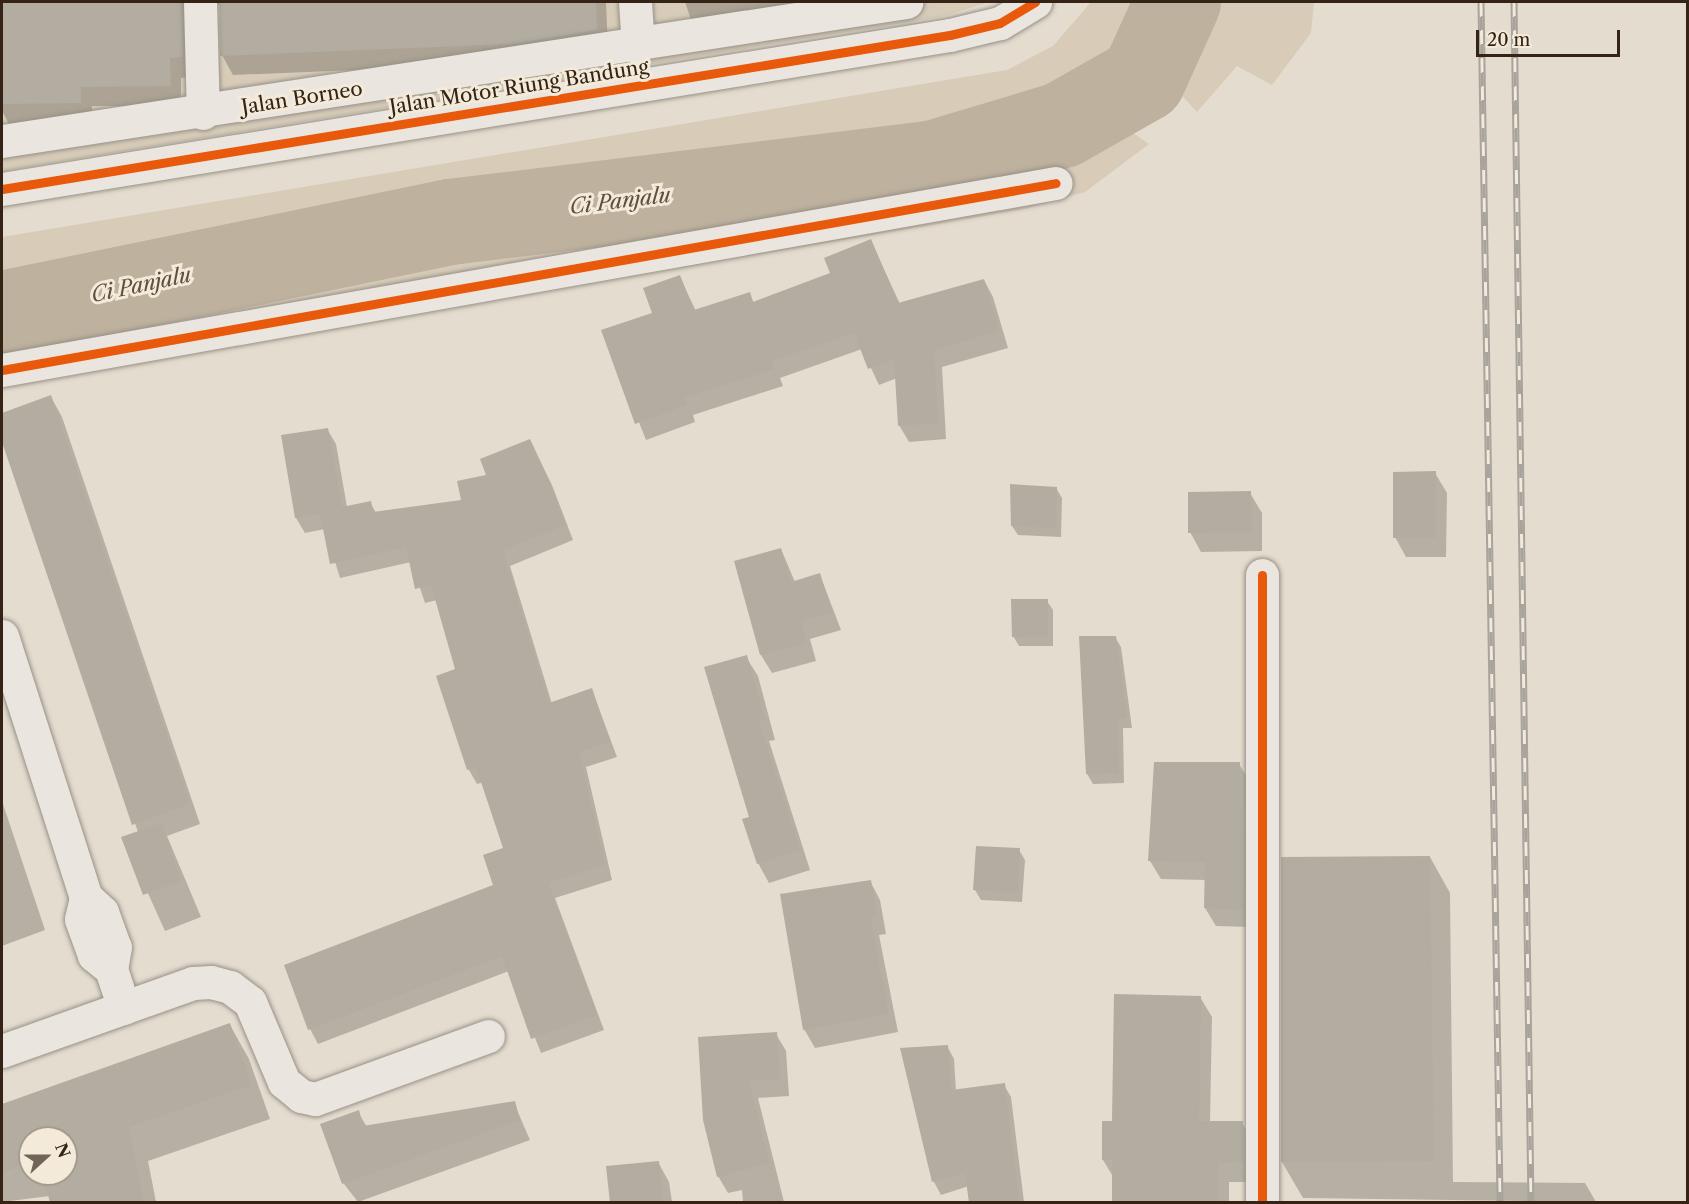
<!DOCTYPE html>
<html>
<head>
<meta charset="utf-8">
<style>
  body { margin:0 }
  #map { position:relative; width:1689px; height:1204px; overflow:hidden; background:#e4dcce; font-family:"Libre Caslon Text",serif }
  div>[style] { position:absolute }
  .green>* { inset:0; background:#d8ccb9 }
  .shadow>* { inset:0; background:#0003 }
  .river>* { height:86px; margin:-43px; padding:0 43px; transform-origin:43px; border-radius:43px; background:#beb19e }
  .building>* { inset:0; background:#b2aca1 }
  .roads { filter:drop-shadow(0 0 2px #979187) drop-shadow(0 0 2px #979187) }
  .street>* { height:33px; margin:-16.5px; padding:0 16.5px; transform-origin:16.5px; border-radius:16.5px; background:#eae5de }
  .rail>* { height:7px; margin-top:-3.5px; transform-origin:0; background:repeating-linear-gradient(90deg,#f3ead9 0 14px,#a8a49d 0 28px); box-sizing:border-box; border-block:2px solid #a8a49d }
  .cycleway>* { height:9px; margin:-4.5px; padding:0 4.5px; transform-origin:4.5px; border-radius:4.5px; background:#e8590c }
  span { translate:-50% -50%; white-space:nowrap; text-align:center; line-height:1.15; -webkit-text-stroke:6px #f3ead9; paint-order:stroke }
  .street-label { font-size:20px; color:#352416 }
  .water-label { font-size:21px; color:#5f4f3f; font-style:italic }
  .frame { position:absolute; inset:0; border:3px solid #352416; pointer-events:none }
  .north { position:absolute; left:18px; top:1126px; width:60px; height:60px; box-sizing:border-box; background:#f3ead9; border:2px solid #a79b8b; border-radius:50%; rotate:69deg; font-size:16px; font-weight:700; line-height:24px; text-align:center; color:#352416 }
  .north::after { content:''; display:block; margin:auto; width:21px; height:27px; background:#726456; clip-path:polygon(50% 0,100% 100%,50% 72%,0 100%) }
  .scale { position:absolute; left:1476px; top:30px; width:144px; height:27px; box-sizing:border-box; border:3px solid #352416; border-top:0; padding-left:8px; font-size:18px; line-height:21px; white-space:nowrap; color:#352416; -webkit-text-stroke:4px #f3ead9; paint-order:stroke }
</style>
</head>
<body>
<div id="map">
  <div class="green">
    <i style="clip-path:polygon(2px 2px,989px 2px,945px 16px,2px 171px)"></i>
    <i style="clip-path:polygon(1091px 2px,1144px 2px,1116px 58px,1071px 99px,1021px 121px,971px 134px,2px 293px,2px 237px,1007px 70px,1053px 46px)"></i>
    <i style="clip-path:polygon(1221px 2px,1314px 2px,1311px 33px,1272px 85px,1237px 66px,1197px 112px,1172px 85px,1214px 26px)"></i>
    <i style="clip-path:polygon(1120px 124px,1149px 144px,1085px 192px,1025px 209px,2px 383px,2px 341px,1031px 165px,1103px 127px)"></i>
  </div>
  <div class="shadow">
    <i style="clip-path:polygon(2px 2px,606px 2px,608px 50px,523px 63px,233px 75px,222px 55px,220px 5px,211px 3px,193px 77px,181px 78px,181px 106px,92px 106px,92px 123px,9px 124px,2px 111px)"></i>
    <i style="clip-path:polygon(685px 2px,880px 2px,697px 37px)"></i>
    <i style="clip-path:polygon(871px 241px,900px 304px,984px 280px,993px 297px,1008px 348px,942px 367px,946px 439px,909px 442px,899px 425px,897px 378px,879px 385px,862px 349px,780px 378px,783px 386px,693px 415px,695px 422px,646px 440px,603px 331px,654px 314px,679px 276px,696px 311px,749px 294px,754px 303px,832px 274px)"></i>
    <i style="clip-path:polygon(51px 397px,62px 417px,200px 824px,167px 836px,201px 917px,165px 931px,123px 838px,138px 832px,2px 437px,2px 415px)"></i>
    <i style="clip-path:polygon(327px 429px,336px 444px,347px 507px,370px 502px,376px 513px,462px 502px,488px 476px,537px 455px,552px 485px,573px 540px,510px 566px,552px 704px,592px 690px,617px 757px,586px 767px,612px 880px,555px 898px,604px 1030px,541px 1053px,509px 971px,318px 1044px,310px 1029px,495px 886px,505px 849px,483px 782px,477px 784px,469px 770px,438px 677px,456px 670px,437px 600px,425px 603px,411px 562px,340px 578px,325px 529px,305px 533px,296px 518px,283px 437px)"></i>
    <i style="clip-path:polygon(1435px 473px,1447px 493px,1446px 557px,1406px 557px,1395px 537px)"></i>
    <i style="clip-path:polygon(1056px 488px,1062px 498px,1061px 537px,1018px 535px,1012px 526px)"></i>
    <i style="clip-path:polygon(1250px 493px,1262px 513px,1262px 551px,1201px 552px,1190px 532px)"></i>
    <i style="clip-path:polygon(781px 549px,795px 582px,820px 575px,841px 630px,810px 639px,816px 661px,772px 673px,761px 655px)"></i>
    <i style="clip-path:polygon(1047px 601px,1053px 610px,1053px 646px,1019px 646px,1013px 636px)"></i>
    <i style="clip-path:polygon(1080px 637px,1115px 637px,1121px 647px,1132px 728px,1123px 728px,1124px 783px,1093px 784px,1087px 774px)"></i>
    <i style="clip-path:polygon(746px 657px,758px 676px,775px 740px,769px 741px,810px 870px,769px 883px,758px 863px,751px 818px)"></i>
    <i style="clip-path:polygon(1239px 764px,1250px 782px,1253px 927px,1216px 926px,1205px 908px,1206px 880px,1161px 879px,1150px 861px)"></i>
    <i style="clip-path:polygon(2px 801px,45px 930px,2px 946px)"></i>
    <i style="clip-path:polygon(1019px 850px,1025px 860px,1022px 902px,981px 900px,975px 890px)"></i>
    <i style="clip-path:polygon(1430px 857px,1450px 893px,1453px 1182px,1585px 1183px,1596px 1202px,1303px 1198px,1282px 1162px)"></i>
    <i style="clip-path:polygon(870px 881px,880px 900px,886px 934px,879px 935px,898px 1032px,815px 1048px,804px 1029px)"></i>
    <i style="clip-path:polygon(1200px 997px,1212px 1017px,1210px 1123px,1242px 1123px,1254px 1143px,1254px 1182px,1229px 1182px,1229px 1202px,1114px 1202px,1114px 1178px,1103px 1160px,1103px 1123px,1114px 1123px)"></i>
    <i style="clip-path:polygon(evenodd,230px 1025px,249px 1059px,270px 1119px,148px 1161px,156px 1202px,51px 1202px,50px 1196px,2px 1202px,2px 1105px,230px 1025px,30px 1138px,66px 1138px,66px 1174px,30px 1174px,30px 1138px)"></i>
    <i style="clip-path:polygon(776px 1034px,786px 1051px,789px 1096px,758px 1098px,784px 1202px,743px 1202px,742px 1190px,728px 1193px,718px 1176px,704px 1119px)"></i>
    <i style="clip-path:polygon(947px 1046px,954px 1059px,956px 1091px,1004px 1085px,1011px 1097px,1024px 1202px,971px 1202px,969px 1186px,941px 1195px,934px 1182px,902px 1050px)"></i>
    <i style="clip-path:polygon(514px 1103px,530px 1140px,358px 1202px,344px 1184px,322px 1125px,358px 1112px,367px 1127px)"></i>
    <i style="clip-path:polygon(658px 1162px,669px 1182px,672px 1202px,612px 1202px)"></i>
  </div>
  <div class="river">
    <i style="left:2px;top:314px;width:457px;rotate:-11.6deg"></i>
    <i style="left:450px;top:222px;width:489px;rotate:-6.9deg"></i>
    <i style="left:935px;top:163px;width:133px;rotate:-16.7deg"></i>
    <i style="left:1062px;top:125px;width:93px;rotate:-29.6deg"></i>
    <i style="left:1143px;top:79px;width:85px;rotate:-65.6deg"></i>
  </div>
  <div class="building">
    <i style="clip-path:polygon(2px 2px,181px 2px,183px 57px,170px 58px,171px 86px,81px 87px,81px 103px,2px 104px)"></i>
    <i style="clip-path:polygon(219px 2px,596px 2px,597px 30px,511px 44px,220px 56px)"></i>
    <i style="clip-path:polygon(871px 239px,898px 303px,984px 279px,999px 331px,934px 350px,938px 423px,898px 426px,894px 359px,868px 369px,854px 333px,772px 361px,774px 369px,684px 398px,687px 405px,635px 424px,601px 330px,652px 313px,643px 288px,680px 275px,694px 310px,750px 292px,753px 302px,830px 273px,824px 258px)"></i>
    <i style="clip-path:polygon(51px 395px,190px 804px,132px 825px,2px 442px,2px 413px)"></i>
    <i style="clip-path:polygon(328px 428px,342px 507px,371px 501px,373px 512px,461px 500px,457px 481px,486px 475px,480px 459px,530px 439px,544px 469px,566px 525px,503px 550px,549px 703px,592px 688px,610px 742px,579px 752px,605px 865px,548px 883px,597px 1015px,531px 1039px,502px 956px,308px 1030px,284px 965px,493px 885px,483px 855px,503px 848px,476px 767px,467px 770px,436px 676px,455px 669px,431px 585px,415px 589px,406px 547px,330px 564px,320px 514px,295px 518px,281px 435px)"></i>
    <i style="clip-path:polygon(1436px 471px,1436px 538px,1393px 538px,1393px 472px)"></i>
    <i style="clip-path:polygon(1010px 484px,1057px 487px,1056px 528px,1011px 526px)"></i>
    <i style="clip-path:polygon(1251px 491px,1252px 532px,1188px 533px,1188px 492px)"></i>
    <i style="clip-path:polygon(781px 548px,791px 582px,820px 573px,832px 612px,801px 621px,807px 643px,760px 655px,734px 561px)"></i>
    <i style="clip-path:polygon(1011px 599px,1048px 599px,1048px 636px,1012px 637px)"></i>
    <i style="clip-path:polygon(1079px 636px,1116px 636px,1127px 718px,1118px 718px,1119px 773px,1086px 774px)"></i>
    <i style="clip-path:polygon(747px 655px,765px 720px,759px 721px,800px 850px,757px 864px,742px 819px,749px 817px,704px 667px)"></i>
    <i style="clip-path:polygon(1154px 762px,1240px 762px,1243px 910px,1204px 908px,1205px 862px,1148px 861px)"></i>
    <i style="clip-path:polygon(162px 823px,181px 881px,143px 895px,121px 837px)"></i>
    <i style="clip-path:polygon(976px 846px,1020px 848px,1017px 893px,973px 890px)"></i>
    <i style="clip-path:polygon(1430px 856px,1434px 1161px,1281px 1162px,1281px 857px)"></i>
    <i style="clip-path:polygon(871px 880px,877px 915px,870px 917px,889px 1014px,803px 1030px,780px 894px)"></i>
    <i style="clip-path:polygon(1114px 994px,1201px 996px,1199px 1121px,1243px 1121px,1243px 1162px,1218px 1163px,1218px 1203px,1112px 1203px,1112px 1160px,1102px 1160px,1102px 1121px,1112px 1121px)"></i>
    <i style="clip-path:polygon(230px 1023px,251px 1085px,129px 1127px,144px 1203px,50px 1203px,43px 1174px,66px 1174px,66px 1138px,30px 1138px,30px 1162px,2px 1173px,2px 1104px)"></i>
    <i style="clip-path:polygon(777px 1032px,780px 1079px,749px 1081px,769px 1163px,717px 1177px,703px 1120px,698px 1037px)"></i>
    <i style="clip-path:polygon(948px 1045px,951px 1090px,1005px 1083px,1019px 1203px,969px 1203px,965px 1173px,932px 1182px,900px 1048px)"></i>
    <i style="clip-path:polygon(515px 1101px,520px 1120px,342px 1184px,320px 1124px,359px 1110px,363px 1126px)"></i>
    <i style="clip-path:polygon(659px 1161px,663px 1203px,610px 1203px,606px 1166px)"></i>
  </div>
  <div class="roads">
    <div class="street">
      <i style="left:200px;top:2px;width:111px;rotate:88.5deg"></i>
      <i style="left:635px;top:2px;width:45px;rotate:86.2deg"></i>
      <i style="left:2px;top:141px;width:915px;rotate:-8.74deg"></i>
      <i style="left:2px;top:189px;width:960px;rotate:-9.23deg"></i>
      <i style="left:950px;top:35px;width:51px;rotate:-13.5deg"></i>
      <i style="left:1000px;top:23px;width:41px;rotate:-31deg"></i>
      <i style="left:2px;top:370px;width:1070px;rotate:-10.06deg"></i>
      <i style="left:2px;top:636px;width:274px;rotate:72.2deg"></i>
      <i style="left:111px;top:969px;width:22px;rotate:-141deg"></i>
      <i style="left:94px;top:955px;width:38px;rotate:-110deg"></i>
      <i style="left:81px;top:919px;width:23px;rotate:-77deg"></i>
      <i style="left:86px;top:897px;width:22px;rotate:43deg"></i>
      <i style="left:102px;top:912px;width:37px;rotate:70deg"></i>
      <i style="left:115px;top:947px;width:22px;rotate:100deg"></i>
      <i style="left:111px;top:969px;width:41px;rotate:71.6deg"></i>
      <i style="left:2px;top:1051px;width:203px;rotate:-19.6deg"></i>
      <i style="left:193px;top:983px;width:18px;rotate:-3deg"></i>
      <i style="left:211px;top:982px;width:20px;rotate:15deg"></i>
      <i style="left:230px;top:987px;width:25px;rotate:37deg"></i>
      <i style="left:250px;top:1002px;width:87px;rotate:67deg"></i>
      <i style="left:284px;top:1082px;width:22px;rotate:39deg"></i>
      <i style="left:301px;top:1096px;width:14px;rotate:12deg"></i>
      <i style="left:315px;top:1099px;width:184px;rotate:-20deg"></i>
      <i style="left:1262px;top:1202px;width:627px;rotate:-90deg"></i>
    </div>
  </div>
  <div class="rail">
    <i style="left:1481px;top:2px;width:1200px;rotate:89.09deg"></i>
    <i style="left:1514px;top:2px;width:1200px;rotate:89.19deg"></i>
  </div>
  <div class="cycleway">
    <i style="left:2px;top:189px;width:960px;rotate:-9.23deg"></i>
    <i style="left:950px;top:35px;width:51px;rotate:-13.5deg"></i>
    <i style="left:1000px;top:23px;width:41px;rotate:-31deg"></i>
    <i style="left:2px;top:370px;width:1070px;rotate:-10.06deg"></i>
    <i style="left:1262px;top:1202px;width:627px;rotate:-90deg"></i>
  </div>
  <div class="street-label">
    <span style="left:519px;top:87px;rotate:-9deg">Jalan Motor Riung Bandung</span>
    <span style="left:302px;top:98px;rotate:-9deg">Jalan Borneo</span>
  </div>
  <div class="water-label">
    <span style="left:620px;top:201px;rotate:-7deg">Ci Panjalu</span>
    <span style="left:141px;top:285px;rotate:-12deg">Ci Panjalu</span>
  </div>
  <div class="frame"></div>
  <div class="north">N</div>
  <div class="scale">20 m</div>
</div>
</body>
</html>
